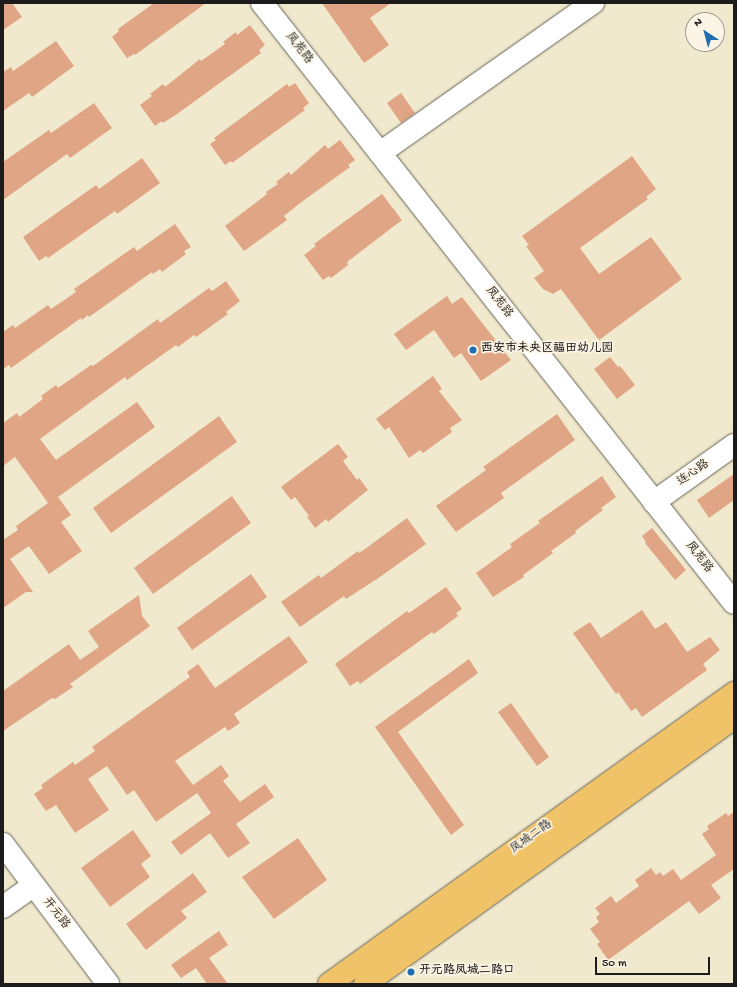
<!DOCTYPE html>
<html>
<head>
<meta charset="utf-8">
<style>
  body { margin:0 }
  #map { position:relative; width:737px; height:987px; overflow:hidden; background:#f0e9cd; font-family:"Gochi Hand","LXGW WenKai TC",sans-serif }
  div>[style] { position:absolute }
  .building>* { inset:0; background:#dfa585 }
  .roads { filter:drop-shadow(0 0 1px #66645a) drop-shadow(0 0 1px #66645a) }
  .minor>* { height:22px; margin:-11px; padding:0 11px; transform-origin:11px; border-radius:11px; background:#fff }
  .major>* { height:22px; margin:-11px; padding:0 11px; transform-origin:11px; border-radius:11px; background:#f0c369 }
  .dots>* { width:11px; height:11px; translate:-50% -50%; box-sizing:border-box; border:2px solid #fcf5e5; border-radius:50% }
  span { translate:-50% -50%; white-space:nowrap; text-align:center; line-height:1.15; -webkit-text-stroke:3.5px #fcf5e5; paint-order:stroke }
  .street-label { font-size:12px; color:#1c1c1c }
  .poi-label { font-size:12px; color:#1c1c1c; font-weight:700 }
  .left { translate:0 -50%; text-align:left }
  .frame { position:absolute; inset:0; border:4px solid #1c1c1c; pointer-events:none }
  .north { position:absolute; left:685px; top:12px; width:40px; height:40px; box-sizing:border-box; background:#fcf5e5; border:1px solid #a29e95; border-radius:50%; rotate:324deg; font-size:11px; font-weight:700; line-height:16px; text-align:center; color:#1c1c1c }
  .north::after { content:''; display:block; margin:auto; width:14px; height:18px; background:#1f6fb2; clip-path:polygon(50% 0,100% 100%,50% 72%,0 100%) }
  .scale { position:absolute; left:595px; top:957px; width:115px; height:18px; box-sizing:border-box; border:2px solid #1c1c1c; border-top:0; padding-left:5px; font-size:12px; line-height:14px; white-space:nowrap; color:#1c1c1c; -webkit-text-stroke:3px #fcf5e5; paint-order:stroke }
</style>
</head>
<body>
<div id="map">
  <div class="building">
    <i style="clip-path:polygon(3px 3px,12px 3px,22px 17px,3px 30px)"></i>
    <i style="clip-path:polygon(154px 3px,206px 3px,135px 55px,134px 54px,127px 58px,112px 37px,119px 31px,118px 29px)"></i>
    <i style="clip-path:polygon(322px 3px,391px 3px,370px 18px,389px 45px,364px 63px)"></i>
    <i style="clip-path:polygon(250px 25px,265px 45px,259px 50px,261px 53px,177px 114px,163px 123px,162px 121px,155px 126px,140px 105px,152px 96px,150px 94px,163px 84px,165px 87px,200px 59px,201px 61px,225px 44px,223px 42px,236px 32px,237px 35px)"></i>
    <i style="clip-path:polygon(56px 41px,74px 66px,32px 97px,29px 93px,3px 111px,3px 72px,11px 67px,13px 71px)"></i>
    <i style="clip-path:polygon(295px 83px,309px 103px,303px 108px,305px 110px,232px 163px,231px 161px,225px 165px,210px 144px,216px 140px,214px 138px,287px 84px,289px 87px)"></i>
    <i style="clip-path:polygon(401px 93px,415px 113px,401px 123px,387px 103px)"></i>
    <i style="clip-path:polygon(94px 103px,112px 128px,70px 158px,67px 154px,3px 200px,3px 162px,49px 130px,51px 133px)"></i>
    <i style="clip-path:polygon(340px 140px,355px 160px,348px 165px,350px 167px,300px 203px,284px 216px,287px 220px,244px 251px,225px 226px,267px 194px,266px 192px,278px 184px,276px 182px,289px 172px,291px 175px,325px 145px,328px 149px)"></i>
    <i style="clip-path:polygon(632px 156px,656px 189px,646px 197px,648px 199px,580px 248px,599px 274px,651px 237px,682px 279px,599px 340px,561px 289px,553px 294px,543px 289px,534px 278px,544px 271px,526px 246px,529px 245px,522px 236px)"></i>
    <i style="clip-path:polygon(142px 158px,160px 183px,117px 214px,115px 211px,48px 258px,46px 256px,39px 261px,23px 237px,96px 185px,99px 189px)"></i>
    <i style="clip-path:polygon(382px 194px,402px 220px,347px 262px,348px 265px,331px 278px,329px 276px,323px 280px,304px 255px,316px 246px,314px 244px)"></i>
    <i style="clip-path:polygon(175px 224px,191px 247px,184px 251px,186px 254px,162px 272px,160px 269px,153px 274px,152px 272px,89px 317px,88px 315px,82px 320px,81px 318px,11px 368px,9px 365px,3px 369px,3px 332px,13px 325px,15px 328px,48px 305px,51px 309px,76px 292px,74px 289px,134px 247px,137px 251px)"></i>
    <i style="clip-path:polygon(226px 281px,240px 301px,226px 312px,228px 314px,196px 337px,194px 335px,178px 347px,176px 345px,127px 380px,125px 377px,40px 439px,56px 460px,137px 402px,155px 427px,58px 497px,71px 515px,61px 522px,82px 551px,49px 574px,29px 546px,10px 559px,33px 592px,26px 592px,3px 608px,3px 540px,18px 530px,16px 526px,48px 503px,15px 457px,3px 466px,3px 423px,17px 413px,19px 417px,43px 399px,41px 396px,56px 385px,58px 388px,91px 365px,93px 366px,158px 319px,160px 323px,209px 288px,212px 291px)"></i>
    <i style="clip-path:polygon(447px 296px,452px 304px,462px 297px,511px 360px,481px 381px,461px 353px,454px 358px,434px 330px,406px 350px,394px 334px)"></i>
    <i style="clip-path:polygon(610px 357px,618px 367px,620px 366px,635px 385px,617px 399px,594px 369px)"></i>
    <i style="clip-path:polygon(433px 376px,442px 389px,439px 391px,462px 420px,450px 428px,452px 432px,423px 453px,420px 450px,409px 458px,389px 427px,385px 430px,376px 419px)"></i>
    <i style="clip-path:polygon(557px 414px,575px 440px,501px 493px,504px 498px,456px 532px,436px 506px,486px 470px,483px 467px)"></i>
    <i style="clip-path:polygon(219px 416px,237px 442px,111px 533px,93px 508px)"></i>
    <i style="clip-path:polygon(338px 444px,348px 457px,343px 461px,357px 480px,359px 478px,368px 490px,328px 522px,326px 519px,315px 528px,307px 517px,309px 516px,295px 497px,291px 500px,281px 487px)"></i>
    <i style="clip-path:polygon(734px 474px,734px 500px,709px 518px,697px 500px)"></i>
    <i style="clip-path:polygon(602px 476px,616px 497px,601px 508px,603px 510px,575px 531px,576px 533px,551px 551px,553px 553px,523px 575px,524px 577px,493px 597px,476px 573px,512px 547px,510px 544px,540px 523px,538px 521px)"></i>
    <i style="clip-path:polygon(232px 496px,251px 523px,153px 594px,134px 568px)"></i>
    <i style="clip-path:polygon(407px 518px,426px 544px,377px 579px,346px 599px,344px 596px,300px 627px,281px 602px,319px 575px,321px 578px,358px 551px,359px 553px,365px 549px)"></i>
    <i style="clip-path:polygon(652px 528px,686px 570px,675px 580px,645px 543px,646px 542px,642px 536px)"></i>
    <i style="clip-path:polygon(251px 574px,267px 597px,192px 650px,177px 628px)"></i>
    <i style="clip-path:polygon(446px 587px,462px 609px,456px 613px,458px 616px,434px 634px,432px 632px,360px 684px,358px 681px,350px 686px,335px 664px,407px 611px,409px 613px)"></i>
    <i style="clip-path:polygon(139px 595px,142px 616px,150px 626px,70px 684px,73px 687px,55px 699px,52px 698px,3px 731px,3px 691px,69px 644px,80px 660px,99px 647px,88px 631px)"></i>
    <i style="clip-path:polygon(642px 610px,655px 629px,666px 622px,687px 652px,710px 637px,720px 650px,703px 664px,707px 670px,642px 717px,636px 708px,631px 711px,618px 692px,616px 694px,573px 633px,590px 622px,601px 638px)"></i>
    <i style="clip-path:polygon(289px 636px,308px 662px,234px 714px,240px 723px,228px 731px,225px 727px,175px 761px,193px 785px,221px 765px,229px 776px,223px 781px,240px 802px,265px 784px,274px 797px,236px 824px,250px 843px,228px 858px,210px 833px,181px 855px,171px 842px,211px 813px,197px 793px,156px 822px,134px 790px,127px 795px,107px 766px,88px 779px,109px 810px,75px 833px,56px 805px,46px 811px,34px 794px,43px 788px,41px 785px,73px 762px,75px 765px,95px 751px,92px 747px,190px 677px,187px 672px,198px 664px,215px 688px)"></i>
    <i style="clip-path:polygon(469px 659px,478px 673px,398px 732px,464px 825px,451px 835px,375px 727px)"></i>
    <i style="clip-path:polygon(511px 703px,549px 757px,537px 766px,498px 712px)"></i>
    <i style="clip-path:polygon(734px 812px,734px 869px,711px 885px,721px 898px,699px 914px,689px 901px,608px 960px,597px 944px,600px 942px,590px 929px,599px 922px,596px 917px,600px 914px,595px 908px,611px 896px,616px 903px,639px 886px,635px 880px,651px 868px,656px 875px,660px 872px,663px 876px,673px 869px,681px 880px,716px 855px,702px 834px,709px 829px,707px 826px,726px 813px,728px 816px)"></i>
    <i style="clip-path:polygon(133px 830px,151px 856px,141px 864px,150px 877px,110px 907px,81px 868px)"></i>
    <i style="clip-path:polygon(298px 838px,327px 880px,274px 919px,242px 877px)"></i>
    <i style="clip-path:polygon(193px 873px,207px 892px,181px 911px,187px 918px,146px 950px,126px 924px)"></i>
    <i style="clip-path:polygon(219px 931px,228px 945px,209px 958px,228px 984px,207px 984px,196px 968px,181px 978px,171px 965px)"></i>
  </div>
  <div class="roads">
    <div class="minor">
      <i style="left:262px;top:3px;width:763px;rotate:51.81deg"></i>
      <i style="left:380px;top:153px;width:261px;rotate:-35.2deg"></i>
      <i style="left:654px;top:502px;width:98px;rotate:-35.5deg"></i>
      <i style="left:3px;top:844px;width:175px;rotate:53.1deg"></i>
      <i style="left:3px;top:907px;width:37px;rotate:-35deg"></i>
    </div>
    <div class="major">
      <i style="left:329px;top:984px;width:499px;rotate:-35.7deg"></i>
      <i style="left:365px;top:984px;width:455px;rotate:-35.8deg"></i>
    </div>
  </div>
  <div class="dots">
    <i style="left:473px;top:350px;background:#1f6fb2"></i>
    <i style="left:411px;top:972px;background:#1f6fb2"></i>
  </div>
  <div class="street-label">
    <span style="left:298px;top:49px;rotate:52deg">凤苑路</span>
    <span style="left:498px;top:303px;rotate:52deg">凤苑路</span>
    <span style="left:694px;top:474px;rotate:-35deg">连心路</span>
    <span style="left:698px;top:558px;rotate:52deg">凤苑路</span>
    <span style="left:532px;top:838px;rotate:-36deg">凤城二路</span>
    <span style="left:55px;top:914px;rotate:52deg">开元路</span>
  </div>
  <div class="poi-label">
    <span class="left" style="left:481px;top:350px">西安市未央区福田幼儿园</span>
    <span class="left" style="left:419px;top:972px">开元路凤城二路口</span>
  </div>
  <div class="frame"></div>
  <div class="north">N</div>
  <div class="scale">50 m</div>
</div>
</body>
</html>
